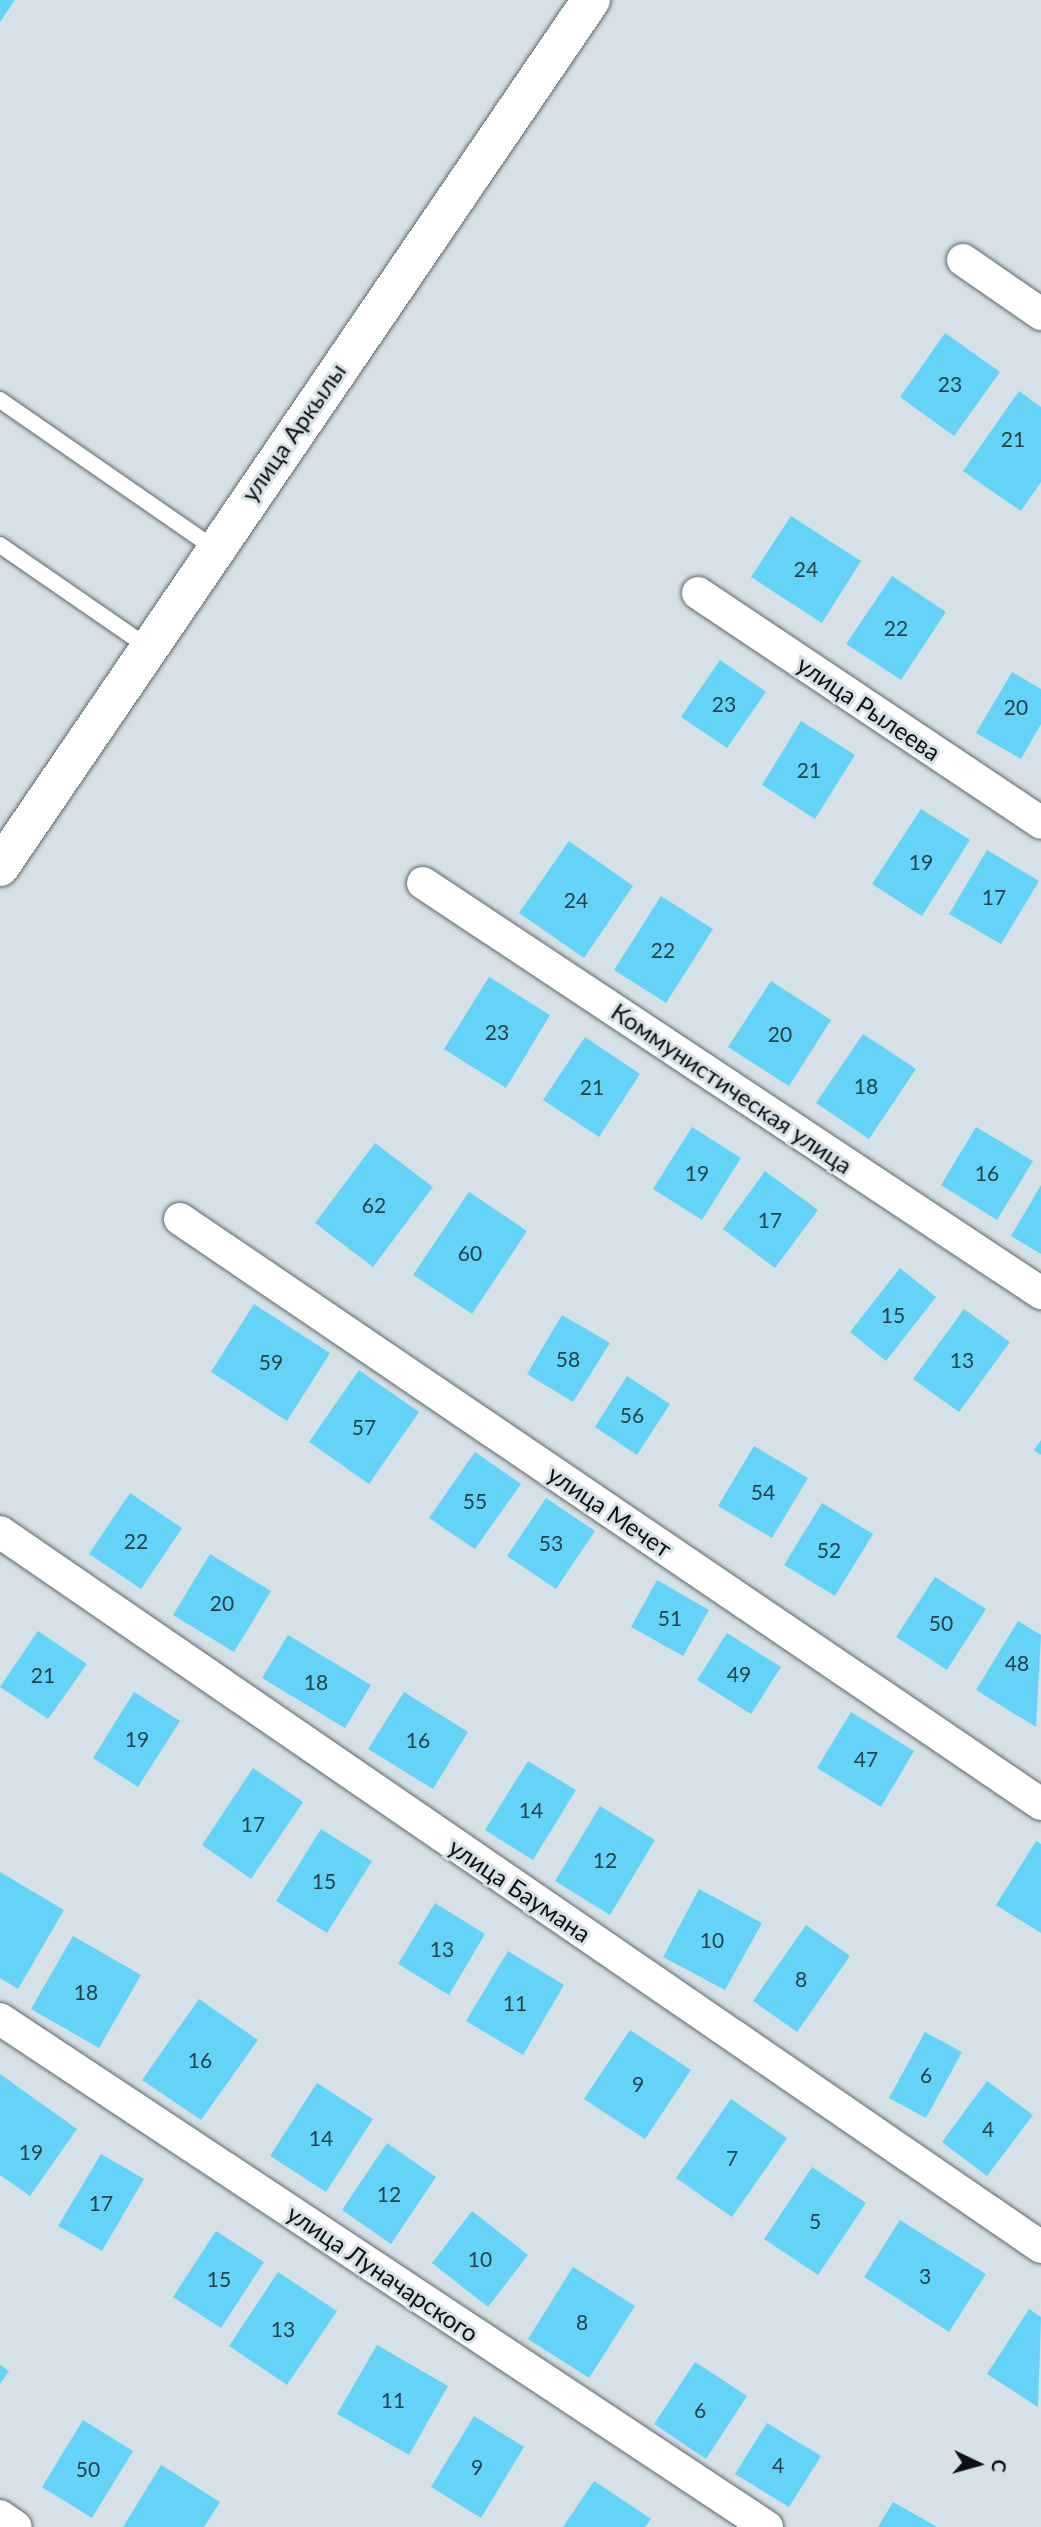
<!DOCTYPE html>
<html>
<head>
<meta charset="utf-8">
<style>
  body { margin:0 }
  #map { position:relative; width:1041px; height:2527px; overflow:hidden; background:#d5e1e6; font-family:Lato,sans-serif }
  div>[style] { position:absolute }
  .building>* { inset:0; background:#65d3f7 }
  .roads { filter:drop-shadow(0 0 2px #5e686c) drop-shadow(0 0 2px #5e686c) }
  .service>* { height:16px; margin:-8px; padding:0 8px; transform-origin:8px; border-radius:8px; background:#fff }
  .minor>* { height:32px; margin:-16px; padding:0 16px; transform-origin:16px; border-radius:16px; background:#fff }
  .tertiary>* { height:38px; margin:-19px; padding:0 19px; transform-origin:19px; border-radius:19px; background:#fff }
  span { translate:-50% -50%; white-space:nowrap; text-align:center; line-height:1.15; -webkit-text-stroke:6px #d5e1e6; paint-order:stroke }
  .number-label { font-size:21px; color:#23424c }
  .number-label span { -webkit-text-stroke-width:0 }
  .street-label { font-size:24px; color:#0d1113 }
  .north { position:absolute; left:943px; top:2429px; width:70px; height:70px; -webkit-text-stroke:5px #d5e1e6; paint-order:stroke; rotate:95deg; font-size:19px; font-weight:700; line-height:28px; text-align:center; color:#0d1113 }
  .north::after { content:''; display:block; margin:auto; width:24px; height:32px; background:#0d1113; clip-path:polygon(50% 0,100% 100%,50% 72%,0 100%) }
</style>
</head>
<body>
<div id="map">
  <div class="building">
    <i style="clip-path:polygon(0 0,15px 0,0 22px)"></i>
    <i style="clip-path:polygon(945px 333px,1000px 372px,954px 436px,900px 397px)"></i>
    <i style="clip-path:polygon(1019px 391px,1041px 407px,1041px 482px,1021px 511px,963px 471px)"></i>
    <i style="clip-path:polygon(791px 516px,861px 561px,822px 623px,751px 577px)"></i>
    <i style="clip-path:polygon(892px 576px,946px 612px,901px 680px,846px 644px)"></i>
    <i style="clip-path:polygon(720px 660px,766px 692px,727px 748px,681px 717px)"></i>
    <i style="clip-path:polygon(1012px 672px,1041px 689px,1041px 724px,1021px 759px,976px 733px)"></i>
    <i style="clip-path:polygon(801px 721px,855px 755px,815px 819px,762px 785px)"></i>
    <i style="clip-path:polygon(921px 809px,970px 840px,922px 916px,872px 884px)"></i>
    <i style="clip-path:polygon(569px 841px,633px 886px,584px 958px,519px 913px)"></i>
    <i style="clip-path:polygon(987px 850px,1039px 881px,1001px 944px,949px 914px)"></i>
    <i style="clip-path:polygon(661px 896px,713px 929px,666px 1003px,614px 970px)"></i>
    <i style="clip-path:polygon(489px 977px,550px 1015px,506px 1088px,444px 1049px)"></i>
    <i style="clip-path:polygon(771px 981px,831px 1020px,789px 1086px,728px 1047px)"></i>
    <i style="clip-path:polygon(863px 1034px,916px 1069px,869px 1139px,816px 1103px)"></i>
    <i style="clip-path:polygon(585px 1037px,640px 1074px,599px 1137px,543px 1100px)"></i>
    <i style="clip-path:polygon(692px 1127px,741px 1158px,702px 1220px,653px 1189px)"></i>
    <i style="clip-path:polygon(976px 1127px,1033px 1161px,997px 1220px,941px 1185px)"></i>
    <i style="clip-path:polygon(375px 1143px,433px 1187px,373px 1267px,315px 1223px)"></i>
    <i style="clip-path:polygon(765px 1171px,818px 1210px,775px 1268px,723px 1229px)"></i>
    <i style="clip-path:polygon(1041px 1185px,1041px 1254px,1011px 1236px)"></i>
    <i style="clip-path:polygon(469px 1192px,527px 1231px,472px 1314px,413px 1275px)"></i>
    <i style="clip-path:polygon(900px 1268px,936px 1297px,886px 1361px,850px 1332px)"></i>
    <i style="clip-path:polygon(254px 1304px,330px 1353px,287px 1421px,211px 1372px)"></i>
    <i style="clip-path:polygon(964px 1309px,1010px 1342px,959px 1412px,913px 1379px)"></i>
    <i style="clip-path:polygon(562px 1315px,610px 1343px,573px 1402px,527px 1374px)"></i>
    <i style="clip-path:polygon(359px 1370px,419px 1412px,369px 1484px,309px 1442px)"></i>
    <i style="clip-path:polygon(627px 1376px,670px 1404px,637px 1455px,595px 1427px)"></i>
    <i style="clip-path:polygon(1041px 1440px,1041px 1455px,1034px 1450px)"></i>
    <i style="clip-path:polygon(754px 1446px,808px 1478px,772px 1538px,718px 1506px)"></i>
    <i style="clip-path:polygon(475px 1452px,521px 1484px,475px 1549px,429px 1518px)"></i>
    <i style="clip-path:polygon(130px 1493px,182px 1528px,141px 1589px,89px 1554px)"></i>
    <i style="clip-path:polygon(546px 1498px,595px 1531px,556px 1589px,507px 1556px)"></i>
    <i style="clip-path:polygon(822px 1503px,873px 1534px,835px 1596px,784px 1565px)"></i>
    <i style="clip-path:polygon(210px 1554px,271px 1591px,234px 1652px,173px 1615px)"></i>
    <i style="clip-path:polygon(935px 1577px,986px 1609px,947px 1670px,896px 1637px)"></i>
    <i style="clip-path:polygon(657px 1580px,709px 1610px,683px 1656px,631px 1627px)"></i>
    <i style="clip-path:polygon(1018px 1621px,1041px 1635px,1036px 1727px,976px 1690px)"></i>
    <i style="clip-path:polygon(38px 1631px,87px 1664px,48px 1719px,0 1687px)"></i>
    <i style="clip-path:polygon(727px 1633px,781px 1667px,751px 1714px,697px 1680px)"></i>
    <i style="clip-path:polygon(288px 1635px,371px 1685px,345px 1728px,262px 1678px)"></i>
    <i style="clip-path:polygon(134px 1692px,180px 1721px,138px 1787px,93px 1758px)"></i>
    <i style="clip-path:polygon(404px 1692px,468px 1732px,433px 1789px,368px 1749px)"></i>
    <i style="clip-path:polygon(851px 1712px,914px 1751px,881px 1807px,817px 1768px)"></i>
    <i style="clip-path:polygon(528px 1761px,576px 1790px,533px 1860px,485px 1830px)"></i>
    <i style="clip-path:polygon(253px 1768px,303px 1802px,251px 1879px,202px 1845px)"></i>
    <i style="clip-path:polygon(600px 1806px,655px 1840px,610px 1915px,555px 1881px)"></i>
    <i style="clip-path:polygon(321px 1829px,372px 1861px,327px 1933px,276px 1901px)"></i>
    <i style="clip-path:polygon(1036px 1841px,1041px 1844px,1041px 1933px,996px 1905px)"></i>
    <i style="clip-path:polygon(0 1872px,64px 1910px,18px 1989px,0 1978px)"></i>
    <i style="clip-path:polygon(699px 1889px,762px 1923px,725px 1990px,663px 1957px)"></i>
    <i style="clip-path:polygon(435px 1903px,485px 1934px,449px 1995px,398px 1964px)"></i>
    <i style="clip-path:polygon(806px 1925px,850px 1956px,797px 2032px,753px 2001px)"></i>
    <i style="clip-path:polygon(73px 1936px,141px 1975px,99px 2048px,31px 2009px)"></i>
    <i style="clip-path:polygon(508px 1951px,564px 1985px,523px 2055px,466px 2021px)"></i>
    <i style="clip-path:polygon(199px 1999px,258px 2040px,201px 2120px,142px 2080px)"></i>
    <i style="clip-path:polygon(630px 2030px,691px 2070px,645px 2139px,584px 2099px)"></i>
    <i style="clip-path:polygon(925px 2032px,962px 2052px,926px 2118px,889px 2098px)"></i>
    <i style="clip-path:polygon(0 2074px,77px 2129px,30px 2196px,0 2175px)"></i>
    <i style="clip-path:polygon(987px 2081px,1033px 2115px,987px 2176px,942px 2142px)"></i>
    <i style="clip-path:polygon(317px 2083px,373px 2119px,326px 2192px,270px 2156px)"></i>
    <i style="clip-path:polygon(731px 2099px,787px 2138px,732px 2217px,676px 2178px)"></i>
    <i style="clip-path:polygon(387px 2143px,436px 2177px,391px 2244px,342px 2210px)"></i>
    <i style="clip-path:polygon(101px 2154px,144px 2179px,102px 2251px,58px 2226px)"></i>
    <i style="clip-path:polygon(812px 2167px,866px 2203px,818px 2275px,764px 2239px)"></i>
    <i style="clip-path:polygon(472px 2211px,528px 2255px,488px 2307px,432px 2263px)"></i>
    <i style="clip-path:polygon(900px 2220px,986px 2274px,949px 2332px,864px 2277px)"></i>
    <i style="clip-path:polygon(216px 2231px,264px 2262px,221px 2328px,173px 2297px)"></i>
    <i style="clip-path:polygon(573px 2267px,635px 2306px,589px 2378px,528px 2339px)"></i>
    <i style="clip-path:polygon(278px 2272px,337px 2311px,287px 2385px,229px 2346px)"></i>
    <i style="clip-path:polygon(1029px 2309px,1041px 2317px,1038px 2407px,987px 2374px)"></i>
    <i style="clip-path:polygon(377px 2345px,448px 2386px,409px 2455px,337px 2414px)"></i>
    <i style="clip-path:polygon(695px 2362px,747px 2396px,706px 2459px,654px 2424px)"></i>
    <i style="clip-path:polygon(0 2365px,9px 2371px,0 2384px)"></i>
    <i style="clip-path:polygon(474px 2416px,524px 2447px,481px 2518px,431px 2487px)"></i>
    <i style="clip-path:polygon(83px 2420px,133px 2451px,92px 2518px,42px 2487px)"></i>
    <i style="clip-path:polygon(767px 2423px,821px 2456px,789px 2507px,735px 2474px)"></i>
    <i style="clip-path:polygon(161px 2465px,220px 2502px,204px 2527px,123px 2527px)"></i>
    <i style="clip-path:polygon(594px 2481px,651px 2519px,645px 2527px,563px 2527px)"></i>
    <i style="clip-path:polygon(893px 2502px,937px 2527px,878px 2527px)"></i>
  </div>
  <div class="roads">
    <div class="service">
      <i style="left:0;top:400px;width:260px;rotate:34.7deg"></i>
      <i style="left:0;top:545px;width:180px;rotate:34.6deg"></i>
    </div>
    <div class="minor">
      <i style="left:963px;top:260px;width:95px;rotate:34.7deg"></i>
      <i style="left:698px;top:593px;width:413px;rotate:33.8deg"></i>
      <i style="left:423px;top:883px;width:742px;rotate:33.56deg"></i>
      <i style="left:180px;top:1219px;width:1041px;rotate:34.19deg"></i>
      <i style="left:0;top:1532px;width:1263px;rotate:34.48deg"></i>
      <i style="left:0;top:2019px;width:920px;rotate:33.52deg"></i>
      <i style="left:0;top:2516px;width:19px;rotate:35deg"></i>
    </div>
    <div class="tertiary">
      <i style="left:0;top:867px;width:1049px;rotate:-55.72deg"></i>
    </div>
  </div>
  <div class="number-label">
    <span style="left:950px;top:384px">23</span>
    <span style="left:1013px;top:439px">21</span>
    <span style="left:806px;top:569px">24</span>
    <span style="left:896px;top:628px">22</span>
    <span style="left:724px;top:704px">23</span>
    <span style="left:1016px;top:707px">20</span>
    <span style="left:809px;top:770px">21</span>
    <span style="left:921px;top:862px">19</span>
    <span style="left:994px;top:897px">17</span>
    <span style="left:576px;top:900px">24</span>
    <span style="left:663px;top:950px">22</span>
    <span style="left:497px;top:1032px">23</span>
    <span style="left:780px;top:1034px">20</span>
    <span style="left:866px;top:1086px">18</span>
    <span style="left:592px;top:1087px">21</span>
    <span style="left:697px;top:1173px">19</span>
    <span style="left:987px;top:1173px">16</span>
    <span style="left:374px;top:1205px">62</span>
    <span style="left:770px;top:1220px">17</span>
    <span style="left:470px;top:1253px">60</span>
    <span style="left:893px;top:1315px">15</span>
    <span style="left:568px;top:1359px">58</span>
    <span style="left:962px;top:1360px">13</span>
    <span style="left:271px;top:1362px">59</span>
    <span style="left:632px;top:1415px">56</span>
    <span style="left:364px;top:1427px">57</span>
    <span style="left:763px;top:1492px">54</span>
    <span style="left:475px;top:1501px">55</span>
    <span style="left:136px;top:1541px">22</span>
    <span style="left:551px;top:1543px">53</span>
    <span style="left:829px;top:1550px">52</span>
    <span style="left:222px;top:1603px">20</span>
    <span style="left:670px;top:1618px">51</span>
    <span style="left:941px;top:1623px">50</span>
    <span style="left:1017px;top:1663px">48</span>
    <span style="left:739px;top:1674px">49</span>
    <span style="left:43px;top:1675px">21</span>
    <span style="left:316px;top:1682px">18</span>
    <span style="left:137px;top:1739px">19</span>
    <span style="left:418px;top:1740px">16</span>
    <span style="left:866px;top:1759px">47</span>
    <span style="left:531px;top:1810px">14</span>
    <span style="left:253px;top:1824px">17</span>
    <span style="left:605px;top:1860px">12</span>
    <span style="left:324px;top:1881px">15</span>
    <span style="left:712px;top:1940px">10</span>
    <span style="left:442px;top:1949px">13</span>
    <span style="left:801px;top:1979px">8</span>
    <span style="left:86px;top:1992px">18</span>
    <span style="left:515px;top:2003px">11</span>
    <span style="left:200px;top:2060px">16</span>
    <span style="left:926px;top:2075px">6</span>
    <span style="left:638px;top:2084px">9</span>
    <span style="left:988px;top:2129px">4</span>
    <span style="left:321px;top:2138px">14</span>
    <span style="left:31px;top:2152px">19</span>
    <span style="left:732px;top:2158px">7</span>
    <span style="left:389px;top:2194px">12</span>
    <span style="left:101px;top:2203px">17</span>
    <span style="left:815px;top:2221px">5</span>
    <span style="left:480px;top:2259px">10</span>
    <span style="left:925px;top:2276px">3</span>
    <span style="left:219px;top:2279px">15</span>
    <span style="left:582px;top:2322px">8</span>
    <span style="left:283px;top:2329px">13</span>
    <span style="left:393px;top:2400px">11</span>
    <span style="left:700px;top:2410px">6</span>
    <span style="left:778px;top:2465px">4</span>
    <span style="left:477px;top:2467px">9</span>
    <span style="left:88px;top:2469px">50</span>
  </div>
  <div class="street-label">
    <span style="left:293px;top:432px;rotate:-55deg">улица Аркылы</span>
    <span style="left:869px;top:708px;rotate:34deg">улица Рылеева</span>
    <span style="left:732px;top:1088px;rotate:34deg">Коммунистическая улица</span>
    <span style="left:610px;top:1511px;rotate:34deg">улица Мечет</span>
    <span style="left:520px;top:1890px;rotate:34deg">улица Баумана</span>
    <span style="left:383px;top:2273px;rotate:34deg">улица Луначарского</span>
  </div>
  <div class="north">С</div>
</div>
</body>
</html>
